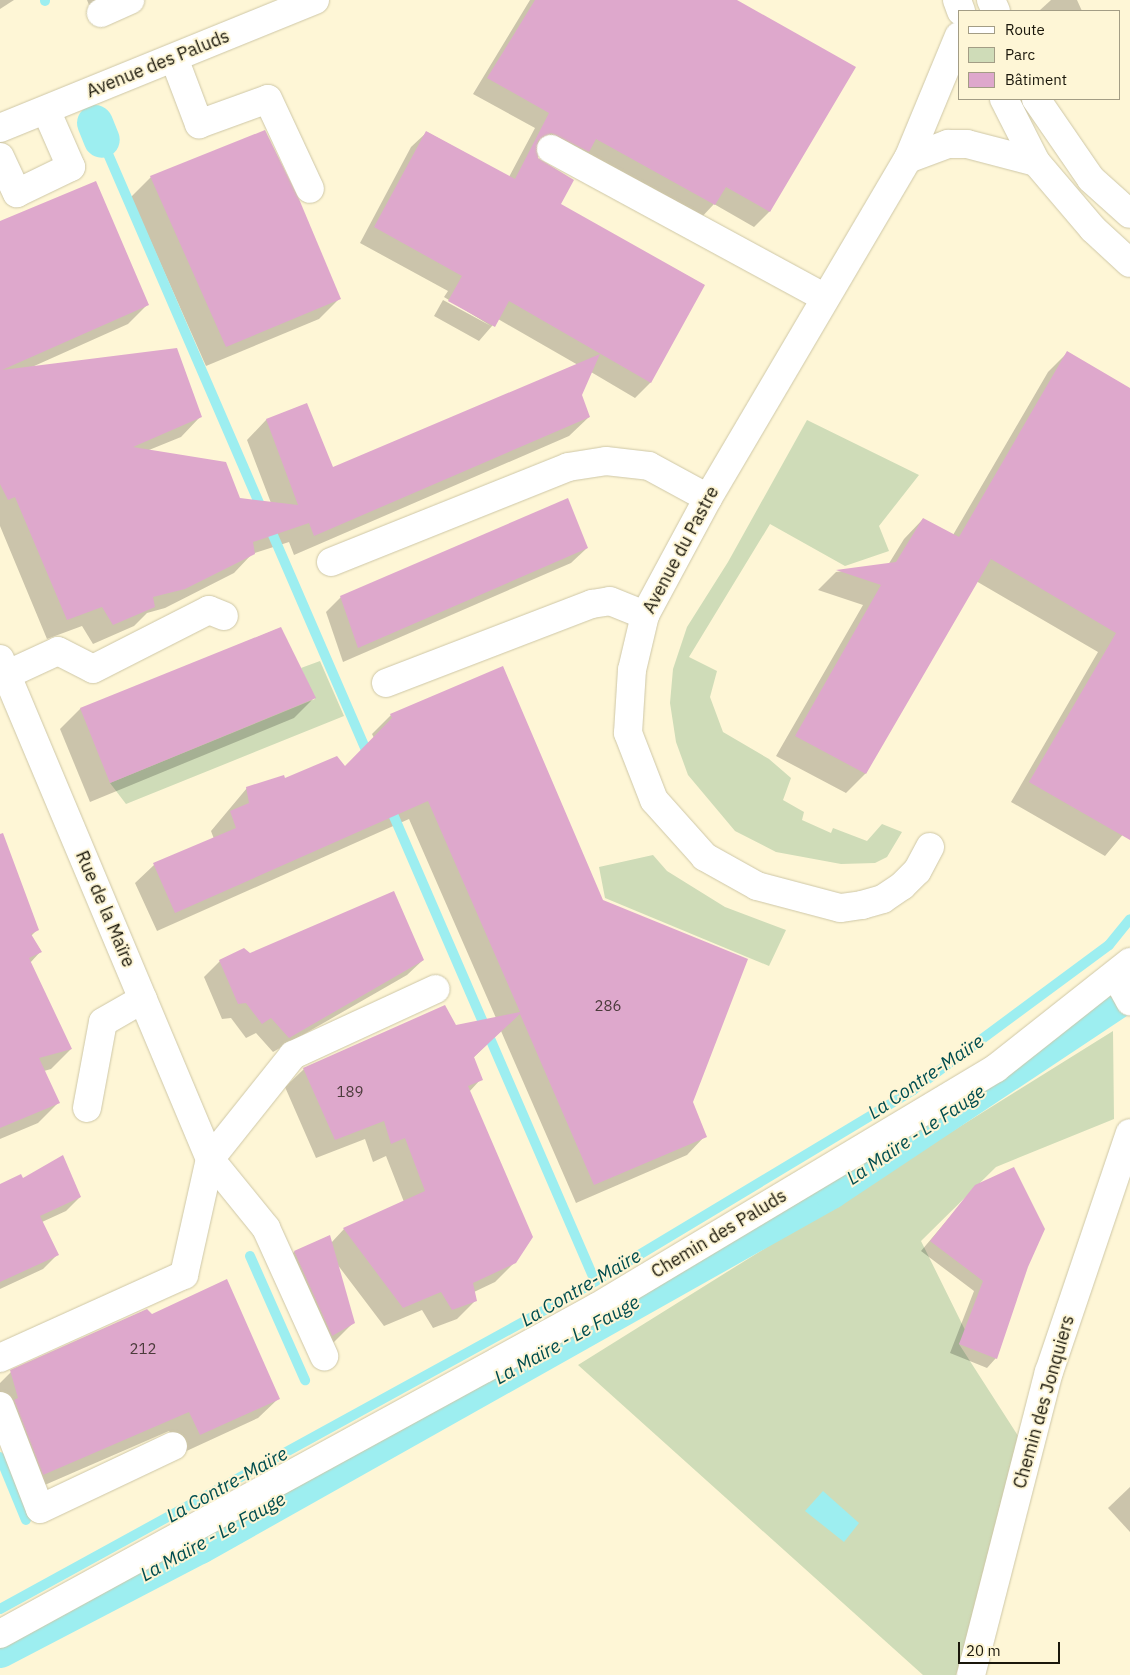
<!DOCTYPE html>
<html>
<head>
<meta charset="utf-8">
<style>
  body { margin:0 }
  #map { position:relative; width:1130px; height:1675px; overflow:hidden; background:#fef6d6; font-family:"IBM Plex Sans",sans-serif }
  div>[style] { position:absolute }
  .green>* { inset:0; background:#cfdcb8 }
  .water>* { inset:0; background:#9deef0 }
  .shadow>* { inset:0; background:#0003 }
  .stream>* { height:10px; margin:-5px; padding:0 5px; transform-origin:5px; border-radius:5px; background:#9deef0 }
  .canal>* { height:36px; margin:-18px; padding:0 18px; transform-origin:18px; border-radius:18px; background:#9deef0 }
  .building>* { inset:0; background:#dea8cc }
  .roads { filter:drop-shadow(0 0 1px #cec7a7) drop-shadow(0 0 1px #cec7a7) }
  .minor>* { height:28px; margin:-14px; padding:0 14px; transform-origin:14px; border-radius:14px; background:#fff }
  span { translate:-50% -50%; white-space:nowrap; text-align:center; line-height:1.15; -webkit-text-stroke:4px #fef6d6; paint-order:stroke }
  .number-label { font-size:15px; color:#4b3b3b }
  .number-label span { -webkit-text-stroke-width:0 }
  .street-label { font-size:18px; color:#1a170b }
  .water-label { font-size:19px; color:#004d4f; font-style:italic }
  .legend { position:absolute; left:958px; top:10px; width:162px; height:90px; box-sizing:border-box; background:#fef6d6; border:1px solid #a39d85; margin:0; padding:6px 9px; list-style:none; font-size:15px; color:#1a170b }
  .legend li { display:flex; align-items:center; gap:10px; height:25px }
  .legend b { width:25px; border:1px solid #a39d85 }
  .scale { position:absolute; left:958px; top:1642px; width:102px; height:22px; box-sizing:border-box; border:2px solid #1a170b; border-top:0; padding-left:6px; font-size:15px; line-height:18px; white-space:nowrap; color:#1a170b; -webkit-text-stroke:4px #fef6d6; paint-order:stroke }
</style>
</head>
<body>
<div id="map">
  <div class="green">
    <i style="clip-path:polygon(807px 420px,919px 475px,879px 526px,889px 551px,845px 566px,770px 524px,689px 657px,717px 671px,710px 697px,723px 732px,769px 759px,791px 778px,783px 800px,804px 812px,802px 820px,831px 833px,833px 828px,867px 841px,882px 824px,902px 832px,887px 857px,875px 863px,841px 864px,776px 852px,735px 831px,688px 775px,676px 742px,670px 703px,673px 669px,687px 627px,728px 562px)"></i>
    <i style="clip-path:polygon(320px 661px,344px 716px,126px 804px,110px 783px,315px 699px,301px 668px)"></i>
    <i style="clip-path:polygon(653px 855px,667px 871px,725px 907px,786px 930px,769px 966px,605px 898px,599px 867px)"></i>
    <i style="clip-path:polygon(1113px 1031px,1114px 1119px,996px 1167px,921px 1241px,966px 1332px,959px 1344px,1029px 1453px,956px 1675px,923px 1675px,578px 1365px)"></i>
  </div>
  <div class="water">
    <i style="clip-path:polygon(823px 1491px,859px 1523px,844px 1542px,805px 1511px)"></i>
  </div>
  <div class="shadow">
    <i style="clip-path:polygon(0 0,14px 0,0 9px)"></i>
    <i style="clip-path:polygon(87px 0,101px 0,89px 5px)"></i>
    <i style="clip-path:polygon(530px 0,735px 0,854px 67px,769px 212px,754px 227px,714px 204px,699px 220px,536px 149px,537px 158px,560px 205px,704px 285px,650px 383px,635px 398px,591px 372px,581px 395px,589px 417px,569px 436px,294px 555px,289px 542px,252px 554px,234px 573px,165px 608px,147px 613px,134px 626px,93px 644px,82px 626px,47px 639px,0 526px,0 222px,147px 305px,128px 324px,32px 367px,200px 417px,181px 437px,149px 450px,239px 500px,271px 503px,247px 440px,266px 420px,306px 404px,332px 469px,578px 365px,498px 319px,479px 341px,434px 316px,443px 300px,491px 326px,444px 297px,448px 291px,360px 243px,411px 147px,427px 132px,509px 177px,535px 128px,473px 94px)"></i>
    <i style="clip-path:polygon(1077px 0,1082px 11px,1039px 11px,1051px 0)"></i>
    <i style="clip-path:polygon(151px 177px,339px 299px,319px 319px,206px 366px,131px 197px)"></i>
    <i style="clip-path:polygon(1067px 353px,1130px 389px,1130px 826px,1105px 856px,1011px 802px,1098px 652px,976px 581px,865px 774px,846px 793px,776px 756px,863px 605px,818px 590px,836px 572px,888px 565px,904px 539px,923px 519px,953px 535px,1048px 372px)"></i>
    <i style="clip-path:polygon(587px 548px,571px 563px,343px 662px,326px 612px,341px 597px)"></i>
    <i style="clip-path:polygon(280px 628px,314px 698px,294px 718px,90px 802px,60px 729px,80px 709px)"></i>
    <i style="clip-path:polygon(391px 715px,602px 901px,705px 1136px,687px 1155px,576px 1203px,501px 1031px,473px 1058px,481px 1079px,469px 1092px,515px 1262px,495px 1282px,474px 1292px,476px 1300px,457px 1319px,433px 1328px,422px 1310px,384px 1326px,337px 1264px,354px 1322px,334px 1342px,312px 1355px,275px 1272px,294px 1252px,329px 1236px,331px 1243px,344px 1229px,404px 1202px,386px 1156px,373px 1162px,365px 1139px,316px 1158px,285px 1087px,304px 1069px,456px 1026px,496px 1018px,409px 819px,157px 931px,135px 883px,154px 865px,214px 839px,211px 831px,247px 788px,345px 767px,374px 738px,372px 734px)"></i>
    <i style="clip-path:polygon(0 853px,37px 930px,31px 936px,41px 951px,30px 963px,71px 1049px,51px 1069px,44px 1071px,58px 1103px,38px 1123px,0 1139px)"></i>
    <i style="clip-path:polygon(250px 954px,423px 960px,407px 975px,273px 1052px,256px 1033px,246px 1038px,231px 1018px,222px 1019px,204px 977px,220px 961px)"></i>
    <i style="clip-path:polygon(0 1185px,80px 1197px,66px 1211px,42px 1222px,57px 1255px,43px 1269px,0 1289px)"></i>
    <i style="clip-path:polygon(976px 1186px,1027px 1267px,996px 1358px,987px 1368px,950px 1353px,974px 1291px,921px 1251px)"></i>
    <i style="clip-path:polygon(11px 1372px,278px 1399px,258px 1418px,180px 1454px,169px 1431px,24px 1494px,0 1433px,0 1383px)"></i>
    <i style="clip-path:polygon(1130px 1487px,1130px 1532px,1108px 1508px)"></i>
  </div>
  <div class="stream">
    <i style="left:45px;top:0;width:1px;rotate:90deg"></i>
    <i style="left:102px;top:140px;width:672px;rotate:66.6deg"></i>
    <i style="left:389px;top:805px;width:519px;rotate:66.6deg"></i>
    <i style="left:250px;top:1256px;width:136px;rotate:66.1deg"></i>
    <i style="left:0;top:1457px;width:68px;rotate:67.6deg"></i>
    <i style="left:0;top:1609px;width:655px;rotate:-28.76deg"></i>
    <i style="left:574px;top:1294px;width:396px;rotate:-31deg"></i>
    <i style="left:913px;top:1090px;width:244px;rotate:-36.5deg"></i>
    <i style="left:1109px;top:945px;width:33px;rotate:-51deg"></i>
  </div>
  <div class="canal">
    <i style="left:95px;top:123px;width:18px;rotate:68deg"></i>
    <i style="left:0;top:1650px;width:225px;rotate:-27.5deg"></i>
    <i style="left:200px;top:1546px;width:724px;rotate:-29.36deg"></i>
    <i style="left:831px;top:1191px;width:342px;rotate:-33.6deg"></i>
  </div>
  <div class="building">
    <i style="clip-path:polygon(535px 0,737px 0,856px 67px,770px 212px,726px 187px,715px 205px,596px 139px,589px 152px,551px 133px,538px 141px,538px 158px,574px 180px,561px 204px,705px 285px,651px 383px,509px 301px,495px 327px,448px 301px,462px 276px,374px 227px,426px 131px,515px 179px,549px 113px,487px 78px)"></i>
    <i style="clip-path:polygon(265px 130px,299px 199px,341px 299px,226px 347px,150px 176px)"></i>
    <i style="clip-path:polygon(96px 181px,149px 305px,2px 370px,177px 348px,202px 417px,133px 447px,226px 462px,240px 498px,298px 505px,266px 419px,307px 403px,333px 467px,600px 354px,582px 395px,590px 417px,314px 536px,309px 523px,253px 542px,255px 554px,185px 589px,153px 597px,155px 607px,113px 625px,102px 607px,67px 620px,15px 497px,8px 500px,0 484px,0 221px)"></i>
    <i style="clip-path:polygon(1067px 351px,1130px 388px,1130px 840px,1029px 782px,1116px 633px,991px 559px,866px 774px,795px 736px,881px 585px,836px 570px,896px 562px,923px 518px,959px 537px)"></i>
    <i style="clip-path:polygon(568px 498px,588px 548px,358px 648px,340px 596px)"></i>
    <i style="clip-path:polygon(281px 627px,316px 698px,110px 783px,80px 708px)"></i>
    <i style="clip-path:polygon(503px 666px,603px 900px,748px 959px,693px 1102px,707px 1137px,594px 1185px,520px 1014px,474px 1057px,483px 1080px,468px 1086px,533px 1237px,516px 1263px,473px 1283px,477px 1301px,452px 1310px,441px 1292px,403px 1308px,343px 1228px,425px 1191px,405px 1138px,391px 1144px,384px 1121px,335px 1140px,303px 1068px,445px 1005px,456px 1025px,520px 1012px,428px 801px,175px 913px,153px 863px,236px 828px,230px 811px,249px 803px,246px 787px,284px 775px,285px 778px,337px 756px,345px 766px,392px 718px,390px 714px)"></i>
    <i style="clip-path:polygon(3px 833px,39px 930px,31px 934px,42px 952px,29px 958px,72px 1049px,39px 1058px,60px 1103px,0 1128px,0 834px)"></i>
    <i style="clip-path:polygon(394px 891px,424px 960px,289px 1038px,271px 1018px,262px 1024px,246px 1003px,238px 1004px,219px 960px,244px 948px,250px 953px)"></i>
    <i style="clip-path:polygon(63px 1155px,81px 1197px,40px 1216px,59px 1255px,0 1282px,0 1184px,21px 1174px,23px 1178px)"></i>
    <i style="clip-path:polygon(1014px 1167px,1045px 1229px,1028px 1267px,997px 1359px,959px 1344px,983px 1281px,930px 1241px,975px 1185px)"></i>
    <i style="clip-path:polygon(330px 1235px,355px 1323px,332px 1336px,294px 1251px)"></i>
    <i style="clip-path:polygon(227px 1279px,280px 1399px,200px 1435px,189px 1412px,43px 1475px,14px 1400px,18px 1398px,10px 1370px,147px 1309px,152px 1314px)"></i>
  </div>
  <div class="roads">
    <div class="minor">
      <i style="left:957px;top:0;width:12px;rotate:70deg"></i>
      <i style="left:991px;top:0;width:12px;rotate:66deg"></i>
      <i style="left:101px;top:13px;width:32px;rotate:-24deg"></i>
      <i style="left:174px;top:58px;width:71px;rotate:69.3deg"></i>
      <i style="left:199px;top:124px;width:73px;rotate:-19.9deg"></i>
      <i style="left:268px;top:99px;width:99px;rotate:65deg"></i>
      <i style="left:1004px;top:99px;width:71px;rotate:63.1deg"></i>
      <i style="left:1036px;top:162px;width:88px;rotate:49.6deg"></i>
      <i style="left:1093px;top:229px;width:50px;rotate:42.6deg"></i>
      <i style="left:1036px;top:99px;width:97px;rotate:55.5deg"></i>
      <i style="left:1091px;top:179px;width:52px;rotate:41.9deg"></i>
      <i style="left:0;top:128px;width:340px;rotate:-22.1deg"></i>
      <i style="left:551px;top:149px;width:312px;rotate:28.5deg"></i>
      <i style="left:0;top:157px;width:40px;rotate:65deg"></i>
      <i style="left:17px;top:193px;width:60px;rotate:-25.7deg"></i>
      <i style="left:71px;top:167px;width:62px;rotate:-113.7deg"></i>
      <i style="left:908px;top:159px;width:43px;rotate:-20.6deg"></i>
      <i style="left:948px;top:144px;width:19px"></i>
      <i style="left:967px;top:144px;width:71px;rotate:14.6deg"></i>
      <i style="left:331px;top:562px;width:255px;rotate:-21.8deg"></i>
      <i style="left:568px;top:467px;width:38px;rotate:-9deg"></i>
      <i style="left:606px;top:461px;width:43px;rotate:6.6deg"></i>
      <i style="left:649px;top:466px;width:67px;rotate:28.5deg"></i>
      <i style="left:0;top:659px;width:542px;rotate:67.22deg"></i>
      <i style="left:210px;top:1159px;width:89px;rotate:50.9deg"></i>
      <i style="left:266px;top:1228px;width:141px;rotate:65.6deg"></i>
      <i style="left:6px;top:675px;width:57px;rotate:-24.8deg"></i>
      <i style="left:58px;top:651px;width:39px;rotate:27deg"></i>
      <i style="left:93px;top:669px;width:130px;rotate:-27deg"></i>
      <i style="left:209px;top:610px;width:16px;rotate:22deg"></i>
      <i style="left:386px;top:683px;width:221px;rotate:-21deg"></i>
      <i style="left:592px;top:604px;width:18px;rotate:-9deg"></i>
      <i style="left:610px;top:601px;width:38px;rotate:22deg"></i>
      <i style="left:930px;top:847px;width:27px;rotate:118deg"></i>
      <i style="left:917px;top:871px;width:21px;rotate:135deg"></i>
      <i style="left:902px;top:886px;width:23px;rotate:146deg"></i>
      <i style="left:883px;top:899px;width:22px;rotate:164deg"></i>
      <i style="left:862px;top:905px;width:22px;rotate:172deg"></i>
      <i style="left:840px;top:908px;width:86px;rotate:-165.2deg"></i>
      <i style="left:757px;top:886px;width:60px;rotate:-150.9deg"></i>
      <i style="left:705px;top:857px;width:76px;rotate:-131.8deg"></i>
      <i style="left:654px;top:800px;width:72px;rotate:-111.2deg"></i>
      <i style="left:628px;top:733px;width:63px;rotate:-86.4deg"></i>
      <i style="left:632px;top:670px;width:57px;rotate:-76.7deg"></i>
      <i style="left:645px;top:615px;width:133px;rotate:-61.7deg"></i>
      <i style="left:708px;top:498px;width:394px;rotate:-59.5deg"></i>
      <i style="left:908px;top:159px;width:133px;rotate:-67.5deg"></i>
      <i style="left:1116px;top:976px;width:29px;rotate:61deg"></i>
      <i style="left:87px;top:1108px;width:87px;rotate:-79.5deg"></i>
      <i style="left:103px;top:1022px;width:46px;rotate:-29.9deg"></i>
      <i style="left:0;top:1358px;width:202px;rotate:-24.3deg"></i>
      <i style="left:184px;top:1275px;width:119px;rotate:-77.4deg"></i>
      <i style="left:210px;top:1159px;width:133px;rotate:-51.4deg"></i>
      <i style="left:293px;top:1055px;width:157px;rotate:-24.8deg"></i>
      <i style="left:0;top:1406px;width:110px;rotate:68.8deg"></i>
      <i style="left:40px;top:1509px;width:147px;rotate:-25.3deg"></i>
      <i style="left:0;top:1634px;width:681px;rotate:-28.71deg"></i>
      <i style="left:597px;top:1307px;width:465px;rotate:-30.9deg"></i>
      <i style="left:996px;top:1068px;width:171px;rotate:-38.3deg"></i>
      <i style="left:971px;top:1675px;width:313px;rotate:-75.6deg"></i>
      <i style="left:1049px;top:1372px;width:252px;rotate:-71.3deg"></i>
    </div>
  </div>
  <div class="number-label">
    <span style="left:608px;top:1006px">286</span>
    <span style="left:350px;top:1092px">189</span>
    <span style="left:143px;top:1349px">212</span>
  </div>
  <div class="street-label">
    <span style="left:158px;top:64px;rotate:-22deg">Avenue des Paluds</span>
    <span style="left:681px;top:550px;rotate:-62deg">Avenue du Pastre</span>
    <span style="left:105px;top:909px;rotate:67deg">Rue de la Maïre</span>
    <span style="left:719px;top:1234px;rotate:-31deg">Chemin des Paluds</span>
    <span style="left:1044px;top:1402px;rotate:-74deg">Chemin des Jonquiers</span>
  </div>
  <div class="water-label">
    <span style="left:926px;top:1077px;rotate:-34deg">La Contre-Maïre</span>
    <span style="left:916px;top:1135px;rotate:-34deg">La Maïre - Le Fauge</span>
    <span style="left:581px;top:1288px;rotate:-30deg">La Contre-Maïre</span>
    <span style="left:567px;top:1340px;rotate:-29deg">La Maïre - Le Fauge</span>
    <span style="left:227px;top:1485px;rotate:-29deg">La Contre-Maïre</span>
    <span style="left:213px;top:1537px;rotate:-29deg">La Maïre - Le Fauge</span>
  </div>
  <ul class="legend">
  <li><b style="height:6px;background:#fff"></b>Route</li>
  <li><b style="height:14px;background:#cfdcb8"></b>Parc</li>
  <li><b style="height:14px;background:#dea8cc"></b>Bâtiment</li>
  </ul>
  <div class="scale">20 m</div>
</div>
</body>
</html>
